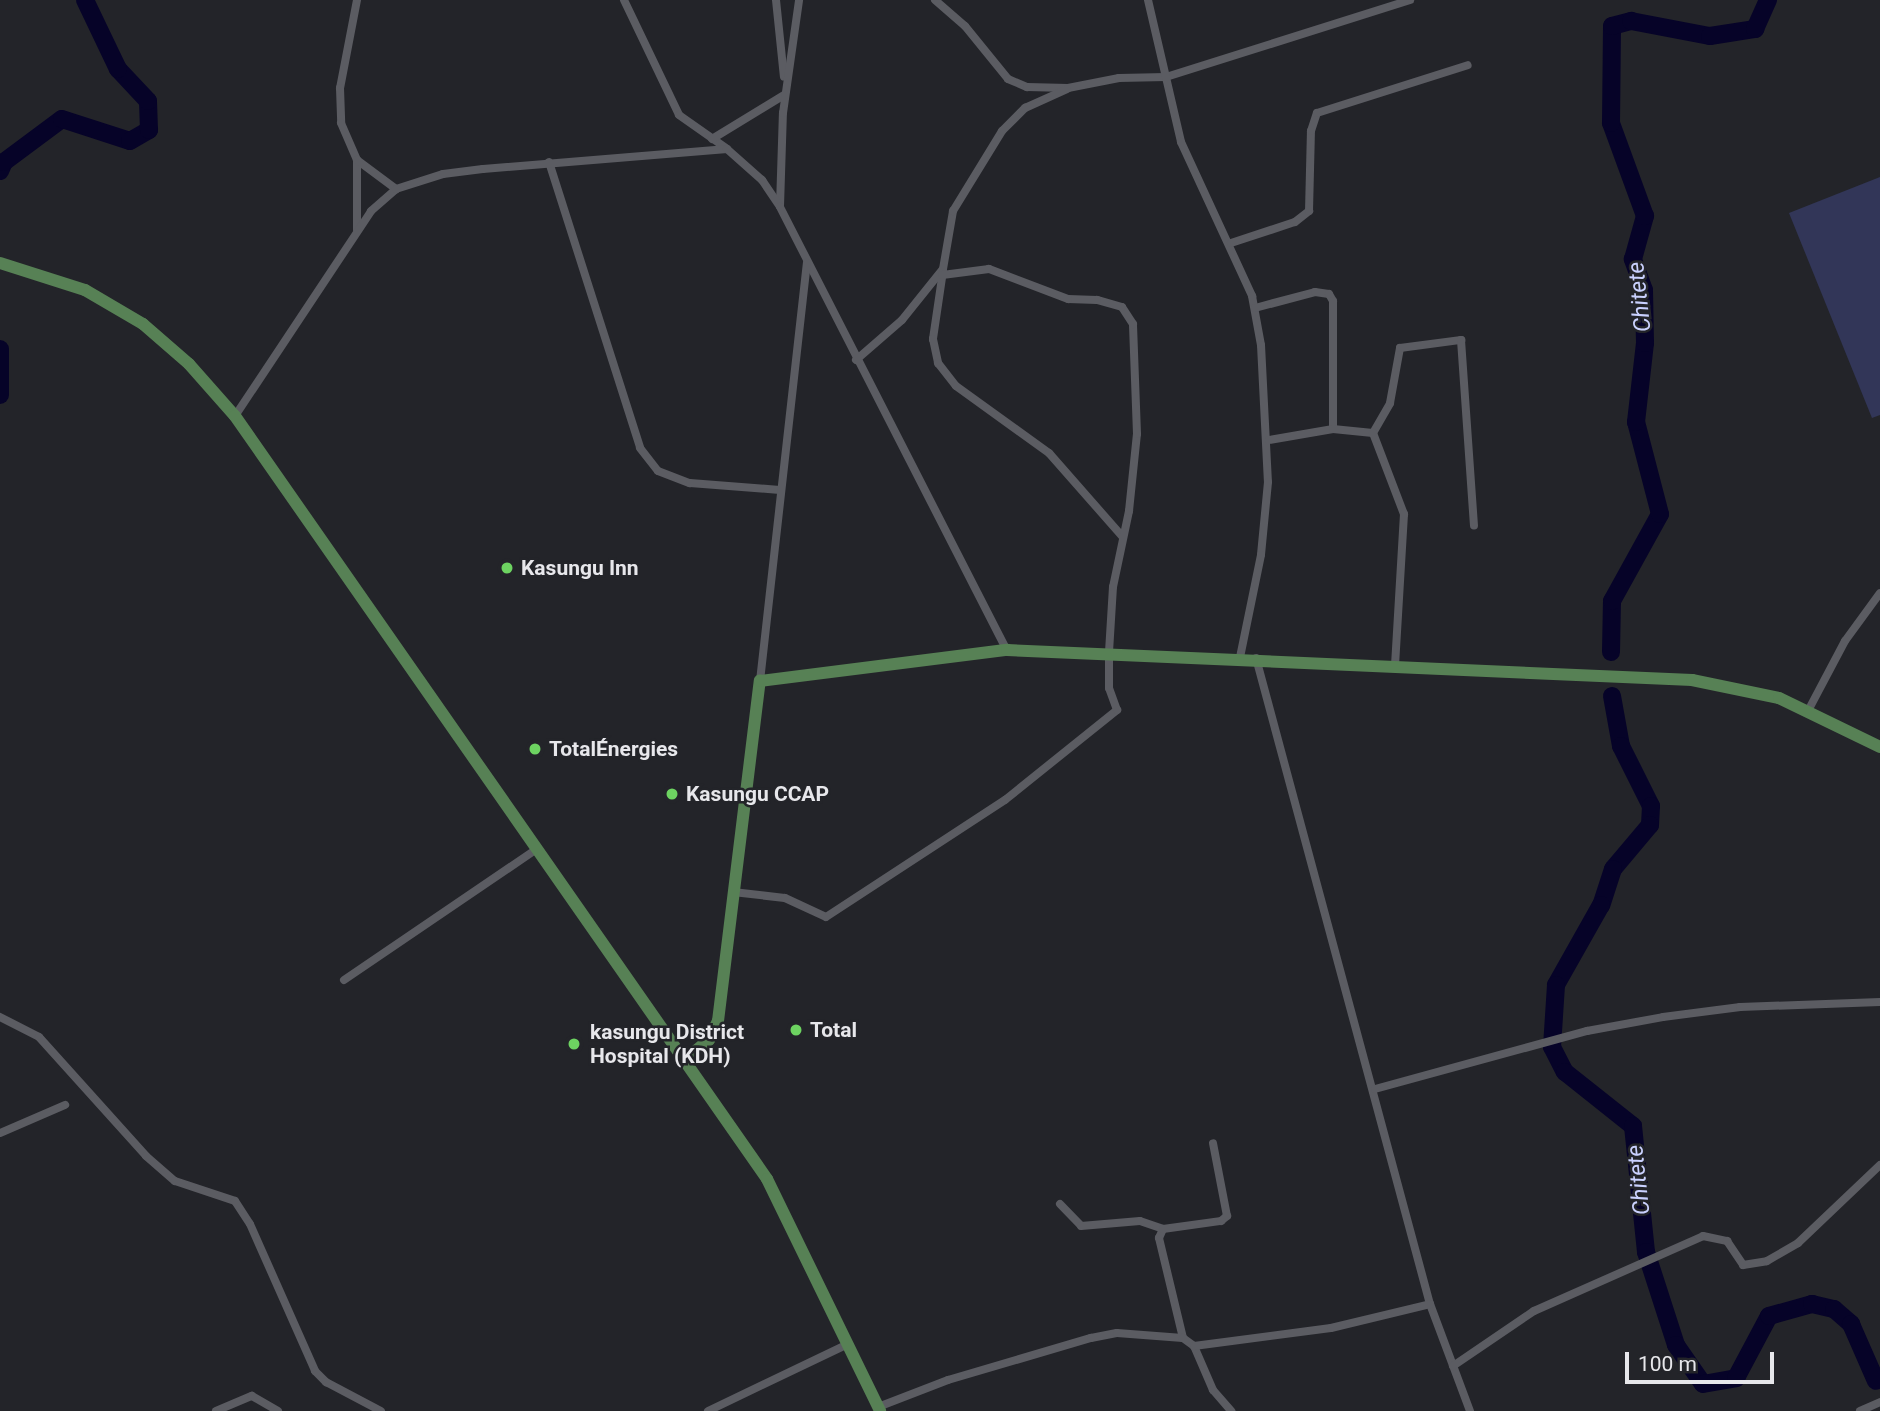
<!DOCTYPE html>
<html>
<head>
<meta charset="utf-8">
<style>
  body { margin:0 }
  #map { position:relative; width:1880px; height:1411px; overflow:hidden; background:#232429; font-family:Roboto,sans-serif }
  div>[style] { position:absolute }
  .green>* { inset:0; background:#323658 }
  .river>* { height:18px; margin:-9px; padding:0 9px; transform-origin:9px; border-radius:9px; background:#060328 }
  .minor>* { height:8px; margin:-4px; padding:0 4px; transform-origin:4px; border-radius:4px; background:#5b5c62 }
  .primary>* { height:12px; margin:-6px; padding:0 6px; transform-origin:6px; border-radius:6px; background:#578155 }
  .dots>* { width:19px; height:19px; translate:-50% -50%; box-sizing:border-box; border:4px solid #232429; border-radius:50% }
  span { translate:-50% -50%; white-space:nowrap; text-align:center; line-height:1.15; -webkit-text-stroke:5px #232429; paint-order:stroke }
  .poi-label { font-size:21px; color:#e7e7eb; font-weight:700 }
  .left { translate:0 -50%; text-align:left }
  .water-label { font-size:23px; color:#cad1fe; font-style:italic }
  .scale { position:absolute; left:1625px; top:1352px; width:149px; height:32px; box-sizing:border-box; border:4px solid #e7e7eb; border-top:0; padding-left:9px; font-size:21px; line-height:24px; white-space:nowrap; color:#e7e7eb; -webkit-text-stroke:5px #232429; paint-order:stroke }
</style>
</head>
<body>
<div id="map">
  <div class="green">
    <i style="clip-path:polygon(1880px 177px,1880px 415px,1872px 418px,1789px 213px)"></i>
  </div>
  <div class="river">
    <i style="left:0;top:171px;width:10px;rotate:-66deg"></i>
    <i style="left:4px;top:162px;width:72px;rotate:-36.6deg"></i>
    <i style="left:62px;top:119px;width:71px;rotate:17.9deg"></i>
    <i style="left:130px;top:141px;width:22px;rotate:-30deg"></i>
    <i style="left:149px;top:130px;width:29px;rotate:-92deg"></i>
    <i style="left:148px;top:101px;width:44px;rotate:-133.2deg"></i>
    <i style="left:118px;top:69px;width:76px;rotate:-115.6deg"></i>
    <i style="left:0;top:349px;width:46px;rotate:90deg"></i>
    <i style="left:1611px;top:652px;width:51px;rotate:-88.9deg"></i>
    <i style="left:1612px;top:601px;width:99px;rotate:-61.1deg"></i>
    <i style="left:1660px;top:514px;width:95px;rotate:-104.6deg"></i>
    <i style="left:1636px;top:422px;width:80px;rotate:-83.5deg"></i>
    <i style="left:1645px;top:343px;width:53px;rotate:-91.1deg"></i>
    <i style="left:1644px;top:290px;width:33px;rotate:-110deg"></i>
    <i style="left:1633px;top:259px;width:45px;rotate:-74.4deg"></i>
    <i style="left:1645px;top:216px;width:99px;rotate:-110.1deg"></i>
    <i style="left:1611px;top:123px;width:97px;rotate:-89.4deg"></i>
    <i style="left:1612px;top:26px;width:20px;rotate:-15deg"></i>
    <i style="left:1631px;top:21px;width:80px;rotate:10.8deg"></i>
    <i style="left:1710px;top:36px;width:46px;rotate:-8.8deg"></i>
    <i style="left:1755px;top:29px;width:32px;rotate:-66deg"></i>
    <i style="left:1612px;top:696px;width:51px;rotate:79.8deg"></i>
    <i style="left:1621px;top:746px;width:67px;rotate:63.4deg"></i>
    <i style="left:1651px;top:806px;width:19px;rotate:93deg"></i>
    <i style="left:1650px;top:825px;width:57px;rotate:130.1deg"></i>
    <i style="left:1613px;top:869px;width:38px;rotate:108deg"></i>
    <i style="left:1601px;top:905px;width:92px;rotate:119.4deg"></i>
    <i style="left:1556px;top:985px;width:62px;rotate:93.7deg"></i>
    <i style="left:1552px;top:1047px;width:28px;rotate:63deg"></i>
    <i style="left:1565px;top:1072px;width:87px;rotate:38.5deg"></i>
    <i style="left:1633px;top:1126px;width:127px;rotate:84.1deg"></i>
    <i style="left:1646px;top:1252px;width:98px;rotate:72.1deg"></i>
    <i style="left:1676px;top:1345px;width:47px;rotate:55.3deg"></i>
    <i style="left:1703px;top:1384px;width:34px;rotate:-10deg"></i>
    <i style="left:1736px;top:1378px;width:70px;rotate:-62deg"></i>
    <i style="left:1769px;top:1316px;width:45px;rotate:-15.6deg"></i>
    <i style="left:1812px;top:1304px;width:23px;rotate:13deg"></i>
    <i style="left:1834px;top:1309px;width:23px;rotate:41deg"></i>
    <i style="left:1851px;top:1324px;width:62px;rotate:66.3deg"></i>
  </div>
  <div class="minor">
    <i style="left:357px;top:0;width:90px;rotate:100.9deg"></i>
    <i style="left:340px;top:88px;width:35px;rotate:88deg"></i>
    <i style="left:341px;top:123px;width:40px;rotate:66.6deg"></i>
    <i style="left:357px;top:160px;width:70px;rotate:90deg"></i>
    <i style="left:624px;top:0;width:127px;rotate:64.4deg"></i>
    <i style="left:679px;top:115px;width:57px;rotate:35.1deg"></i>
    <i style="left:776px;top:0;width:77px;rotate:84.1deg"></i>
    <i style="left:935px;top:0;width:40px;rotate:41deg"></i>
    <i style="left:965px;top:26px;width:68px;rotate:50.9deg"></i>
    <i style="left:1008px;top:79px;width:21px;rotate:23deg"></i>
    <i style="left:1027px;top:87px;width:41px;rotate:1.4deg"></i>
    <i style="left:1068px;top:88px;width:52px;rotate:-11.1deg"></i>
    <i style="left:1119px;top:78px;width:47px;rotate:-1.2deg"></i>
    <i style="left:1166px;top:77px;width:256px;rotate:-17.5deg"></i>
    <i style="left:1148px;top:0;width:146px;rotate:76.9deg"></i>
    <i style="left:1181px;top:142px;width:170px;rotate:65.2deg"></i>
    <i style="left:1252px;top:296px;width:50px;rotate:79.6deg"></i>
    <i style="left:1261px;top:345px;width:137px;rotate:87.1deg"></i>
    <i style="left:1268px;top:482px;width:73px;rotate:95.5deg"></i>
    <i style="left:1261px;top:555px;width:104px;rotate:101.6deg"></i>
    <i style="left:712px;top:139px;width:84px;rotate:-31.4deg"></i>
    <i style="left:357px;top:160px;width:49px;rotate:36.6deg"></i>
    <i style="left:549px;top:162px;width:300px;rotate:72.3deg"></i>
    <i style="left:640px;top:448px;width:29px;rotate:52deg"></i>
    <i style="left:658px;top:471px;width:34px;rotate:21deg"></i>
    <i style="left:690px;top:483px;width:90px;rotate:4.4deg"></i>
    <i style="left:780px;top:206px;width:93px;rotate:-88.2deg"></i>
    <i style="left:783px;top:113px;width:114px;rotate:-81.9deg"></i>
    <i style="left:1231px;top:243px;width:67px;rotate:-18.2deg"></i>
    <i style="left:1295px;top:222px;width:18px;rotate:-38deg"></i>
    <i style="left:1309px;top:211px;width:80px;rotate:-88.6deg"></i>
    <i style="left:1311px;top:131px;width:19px;rotate:-72deg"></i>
    <i style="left:1317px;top:113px;width:158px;rotate:-17.6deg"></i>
    <i style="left:943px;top:271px;width:69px;rotate:98.4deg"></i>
    <i style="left:933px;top:339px;width:25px;rotate:78deg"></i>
    <i style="left:938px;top:363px;width:29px;rotate:52deg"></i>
    <i style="left:956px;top:386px;width:115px;rotate:35.8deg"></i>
    <i style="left:1049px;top:453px;width:111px;rotate:48.7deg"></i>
    <i style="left:1255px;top:308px;width:62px;rotate:-14.9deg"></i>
    <i style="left:1315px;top:292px;width:14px;rotate:8deg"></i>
    <i style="left:1329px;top:294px;width:8px;rotate:60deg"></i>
    <i style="left:1333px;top:301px;width:128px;rotate:90deg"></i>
    <i style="left:856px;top:360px;width:61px;rotate:-41deg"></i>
    <i style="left:902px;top:320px;width:65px;rotate:-51.2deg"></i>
    <i style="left:943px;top:269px;width:59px;rotate:-80.2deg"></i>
    <i style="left:953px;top:211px;width:94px;rotate:-58.5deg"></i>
    <i style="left:1002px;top:131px;width:33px;rotate:-45deg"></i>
    <i style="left:1025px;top:108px;width:46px;rotate:-24.3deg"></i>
    <i style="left:235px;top:416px;width:246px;rotate:-56.4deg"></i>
    <i style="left:371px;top:211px;width:33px;rotate:-41deg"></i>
    <i style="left:396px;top:189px;width:49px;rotate:-17.7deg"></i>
    <i style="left:443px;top:174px;width:40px;rotate:-7.1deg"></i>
    <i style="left:483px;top:169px;width:245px;rotate:-4.7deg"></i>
    <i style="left:727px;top:149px;width:47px;rotate:41.5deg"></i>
    <i style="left:762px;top:180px;width:32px;rotate:56deg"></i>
    <i style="left:780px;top:207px;width:498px;rotate:62.9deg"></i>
    <i style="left:1373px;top:433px;width:34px;rotate:-60deg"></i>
    <i style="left:1390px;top:403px;width:56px;rotate:-79.7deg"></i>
    <i style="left:1400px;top:348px;width:62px;rotate:-7.5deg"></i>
    <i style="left:1461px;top:340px;width:186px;rotate:86deg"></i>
    <i style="left:1269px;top:440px;width:65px;rotate:-9.8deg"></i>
    <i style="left:1333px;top:429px;width:40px;rotate:5.7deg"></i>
    <i style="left:1373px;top:433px;width:87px;rotate:69.1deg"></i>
    <i style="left:1404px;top:514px;width:153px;rotate:93.4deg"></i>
    <i style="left:1256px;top:658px;width:669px;rotate:74.93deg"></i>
    <i style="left:1430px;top:1304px;width:114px;rotate:69.5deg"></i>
    <i style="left:760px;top:681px;width:421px;rotate:-83.6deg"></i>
    <i style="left:1809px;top:709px;width:77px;rotate:-62.1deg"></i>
    <i style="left:1845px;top:641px;width:59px;rotate:-53.9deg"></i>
    <i style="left:733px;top:892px;width:52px;rotate:6.6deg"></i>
    <i style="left:785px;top:898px;width:45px;rotate:24.9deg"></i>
    <i style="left:826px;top:917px;width:214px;rotate:-33.2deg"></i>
    <i style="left:1005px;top:800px;width:144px;rotate:-38.8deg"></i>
    <i style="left:1117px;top:710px;width:23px;rotate:-110deg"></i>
    <i style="left:1109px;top:688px;width:36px;rotate:-90deg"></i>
    <i style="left:1109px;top:652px;width:65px;rotate:-86.5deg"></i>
    <i style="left:1113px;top:587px;width:78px;rotate:-78.1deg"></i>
    <i style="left:1129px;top:511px;width:77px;rotate:-84.1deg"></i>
    <i style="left:1137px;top:434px;width:110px;rotate:-92.1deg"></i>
    <i style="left:1133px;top:324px;width:20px;rotate:-123deg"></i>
    <i style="left:1122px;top:307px;width:26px;rotate:-164deg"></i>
    <i style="left:1097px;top:300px;width:29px;rotate:-178deg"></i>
    <i style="left:1068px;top:299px;width:85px;rotate:-159.2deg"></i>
    <i style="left:989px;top:269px;width:47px;rotate:172.7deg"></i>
    <i style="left:344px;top:980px;width:233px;rotate:-34.2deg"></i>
    <i style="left:0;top:1017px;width:44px;rotate:27.1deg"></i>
    <i style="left:39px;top:1037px;width:160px;rotate:48deg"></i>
    <i style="left:146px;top:1156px;width:38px;rotate:41deg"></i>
    <i style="left:175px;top:1181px;width:63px;rotate:18.4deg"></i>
    <i style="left:235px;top:1201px;width:27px;rotate:57deg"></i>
    <i style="left:250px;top:1224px;width:161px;rotate:66.1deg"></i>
    <i style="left:315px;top:1371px;width:16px;rotate:45deg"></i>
    <i style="left:326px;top:1382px;width:62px;rotate:27.8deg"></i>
    <i style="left:1375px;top:1089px;width:220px;rotate:-15.3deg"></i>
    <i style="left:1587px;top:1031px;width:77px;rotate:-10.4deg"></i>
    <i style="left:1663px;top:1017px;width:78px;rotate:-7.4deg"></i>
    <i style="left:1740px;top:1007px;width:140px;rotate:-2deg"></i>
    <i style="left:0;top:1133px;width:71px;rotate:-23.3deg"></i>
    <i style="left:1060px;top:1204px;width:30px;rotate:46deg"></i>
    <i style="left:1081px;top:1226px;width:59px;rotate:-4.8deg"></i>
    <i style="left:1140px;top:1221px;width:24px;rotate:19deg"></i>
    <i style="left:1183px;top:1338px;width:103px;rotate:-103.5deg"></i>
    <i style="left:1159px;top:1238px;width:10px;rotate:-66deg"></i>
    <i style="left:1163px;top:1229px;width:59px;rotate:-7.9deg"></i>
    <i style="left:1221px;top:1221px;width:8px;rotate:-40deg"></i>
    <i style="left:1227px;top:1216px;width:74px;rotate:-100.9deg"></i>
    <i style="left:1194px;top:1346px;width:48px;rotate:66.6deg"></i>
    <i style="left:1213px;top:1390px;width:28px;rotate:49deg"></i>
    <i style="left:1453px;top:1366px;width:98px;rotate:-34.2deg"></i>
    <i style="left:1534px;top:1311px;width:185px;rotate:-23.9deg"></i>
    <i style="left:1703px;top:1236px;width:25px;rotate:12deg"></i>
    <i style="left:1727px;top:1241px;width:29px;rotate:56deg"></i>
    <i style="left:1743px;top:1265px;width:24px;rotate:-9deg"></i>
    <i style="left:1767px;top:1261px;width:36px;rotate:-30deg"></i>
    <i style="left:1798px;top:1243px;width:113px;rotate:-43.6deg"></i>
    <i style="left:878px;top:1407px;width:75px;rotate:-21.1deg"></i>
    <i style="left:948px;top:1380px;width:149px;rotate:-16.4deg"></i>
    <i style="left:1091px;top:1338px;width:26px;rotate:-11deg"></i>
    <i style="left:1117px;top:1333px;width:66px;rotate:4.3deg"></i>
    <i style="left:1183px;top:1338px;width:14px;rotate:36deg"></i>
    <i style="left:1194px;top:1346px;width:138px;rotate:-7.5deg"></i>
    <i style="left:1331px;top:1328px;width:102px;rotate:-13.6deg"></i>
    <i style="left:216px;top:1411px;width:39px;rotate:-23deg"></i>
    <i style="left:252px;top:1396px;width:30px;rotate:30deg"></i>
    <i style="left:708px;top:1411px;width:155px;rotate:-25.6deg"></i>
    <i style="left:1860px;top:1411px;width:22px;rotate:-24deg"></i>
  </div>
  <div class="primary">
    <i style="left:0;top:263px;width:89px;rotate:17.6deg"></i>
    <i style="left:85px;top:290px;width:67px;rotate:30.4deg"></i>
    <i style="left:143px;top:324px;width:61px;rotate:41deg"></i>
    <i style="left:189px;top:364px;width:69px;rotate:48.5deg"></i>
    <i style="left:235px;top:416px;width:930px;rotate:55.11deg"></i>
    <i style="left:767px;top:1179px;width:258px;rotate:64deg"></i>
    <i style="left:686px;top:1059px;width:30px;rotate:-40deg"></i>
    <i style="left:709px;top:1040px;width:21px;rotate:-65deg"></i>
    <i style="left:718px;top:1021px;width:343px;rotate:-83deg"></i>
    <i style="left:760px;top:681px;width:249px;rotate:-7.2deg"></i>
    <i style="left:1007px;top:650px;width:686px;rotate:2.51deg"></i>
    <i style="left:1692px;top:680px;width:89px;rotate:11.7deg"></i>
    <i style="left:1779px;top:698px;width:112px;rotate:25.9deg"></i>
  </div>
  <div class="dots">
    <i style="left:507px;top:568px;background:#6dd361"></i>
    <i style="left:535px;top:749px;background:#6dd361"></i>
    <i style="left:672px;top:794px;background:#6dd361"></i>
    <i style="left:796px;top:1030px;background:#6dd361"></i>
    <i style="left:574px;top:1044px;background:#6dd361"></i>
  </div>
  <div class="poi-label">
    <span class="left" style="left:521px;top:568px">Kasungu Inn</span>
    <span class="left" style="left:549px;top:749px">TotalÉnergies</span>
    <span class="left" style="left:686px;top:794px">Kasungu CCAP</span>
    <span class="left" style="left:810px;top:1030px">Total</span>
    <span class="left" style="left:590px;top:1044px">kasungu District<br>Hospital (KDH)</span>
  </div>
  <div class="water-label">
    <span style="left:1640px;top:297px;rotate:-96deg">Chitete</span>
    <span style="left:1639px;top:1180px;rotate:-96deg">Chitete</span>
  </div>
  <div class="scale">100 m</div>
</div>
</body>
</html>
